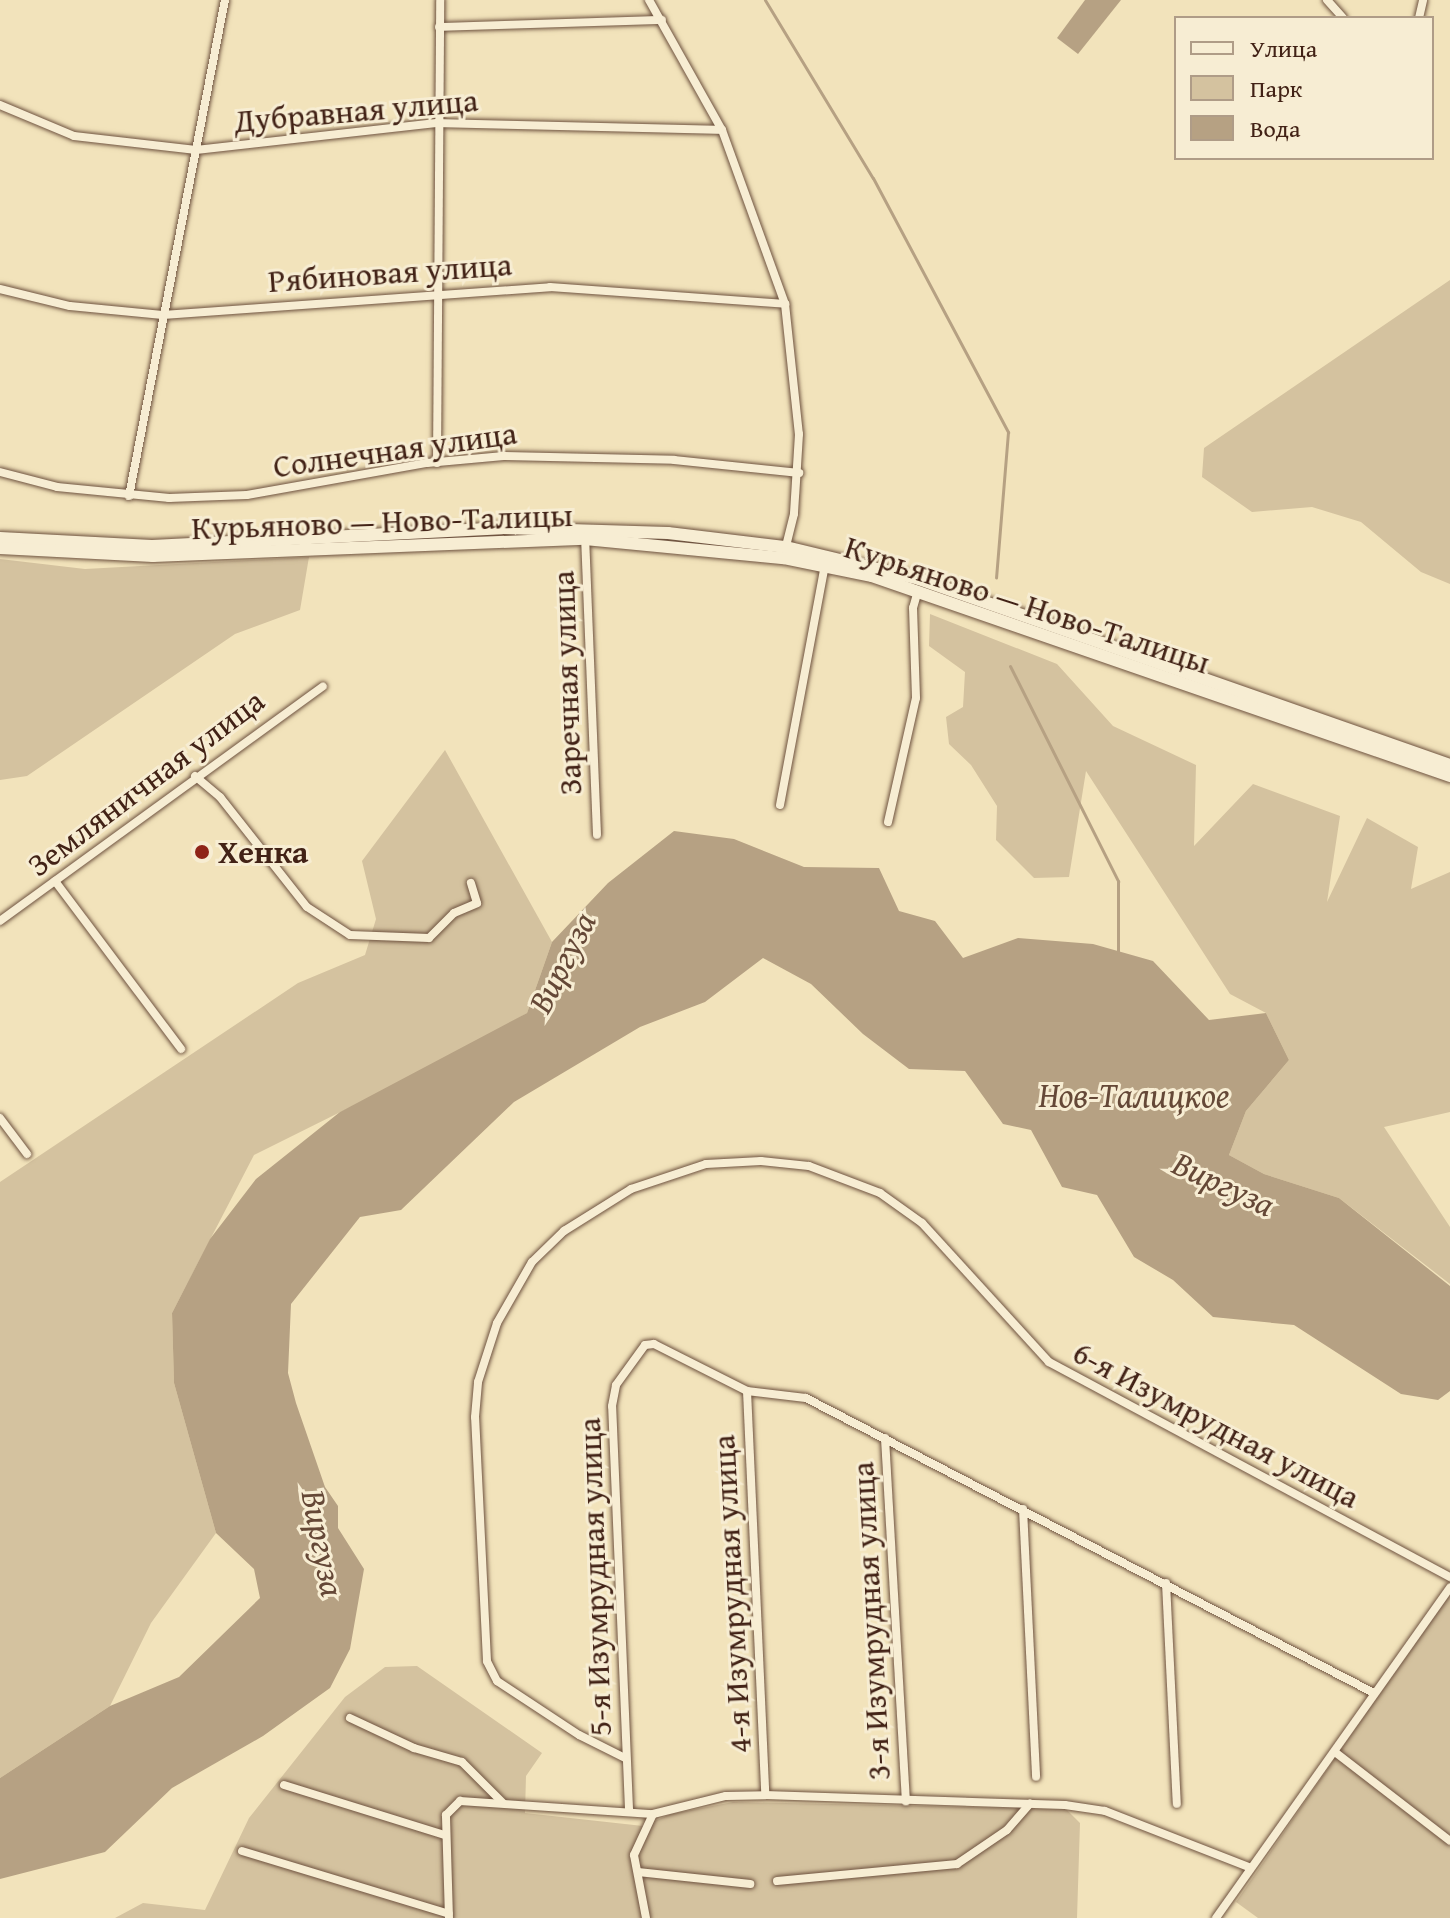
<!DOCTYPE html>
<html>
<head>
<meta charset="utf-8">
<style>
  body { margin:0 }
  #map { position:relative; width:1450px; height:1918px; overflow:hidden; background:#f2e3bb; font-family:"Gentium Book Plus",serif }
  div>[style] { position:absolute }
  .green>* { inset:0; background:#d4c29f }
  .water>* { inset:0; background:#b6a183 }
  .stream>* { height:3px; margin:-1.5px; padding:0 1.5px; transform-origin:1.5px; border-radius:1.5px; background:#b6a183 }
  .roads { filter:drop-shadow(0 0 2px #6e523f) drop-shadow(0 0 2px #6e523f) }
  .minor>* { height:8px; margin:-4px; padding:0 4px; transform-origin:4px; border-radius:4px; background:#f7edd3 }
  .secondary>* { height:12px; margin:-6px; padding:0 6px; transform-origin:6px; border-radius:6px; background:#f7edd3 }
  .dots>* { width:22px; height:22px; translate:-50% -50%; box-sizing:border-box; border:4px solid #f7edd3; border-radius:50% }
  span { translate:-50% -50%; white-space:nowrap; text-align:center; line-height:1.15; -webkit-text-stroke:6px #f7edd3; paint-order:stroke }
  .street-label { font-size:32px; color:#422216 }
  .poi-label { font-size:32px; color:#422216; font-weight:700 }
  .left { translate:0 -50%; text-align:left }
  .water-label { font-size:34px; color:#654837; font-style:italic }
  .legend { position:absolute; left:1174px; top:16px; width:260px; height:144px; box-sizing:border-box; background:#f7edd3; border:2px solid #af9c87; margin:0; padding:10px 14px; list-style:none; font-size:24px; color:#422216 }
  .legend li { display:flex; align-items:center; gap:16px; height:40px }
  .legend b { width:40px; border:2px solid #af9c87 }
</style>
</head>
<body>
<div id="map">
  <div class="green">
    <i style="clip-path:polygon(1450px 280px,1450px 584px,1421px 572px,1361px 522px,1312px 507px,1252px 512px,1202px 477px,1204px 448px)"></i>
    <i style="clip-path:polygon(309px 557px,300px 610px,235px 634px,27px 776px,0 780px,0 559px,85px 569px)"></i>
    <i style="clip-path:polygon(930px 614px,1057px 664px,1113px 726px,1196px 765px,1194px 846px,1253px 784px,1340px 816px,1327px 902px,1367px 818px,1418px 847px,1411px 889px,1450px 872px,1450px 1112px,1384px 1127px,1450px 1227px,1450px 1284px,1339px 1198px,1264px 1174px,1229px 1155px,1246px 1111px,1289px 1060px,1266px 1013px,1230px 994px,1086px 771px,1069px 877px,1034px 878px,996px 840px,997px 806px,971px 765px,949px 744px,946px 717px,963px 707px,965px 672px,929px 646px)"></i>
    <i style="clip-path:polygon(445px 750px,552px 942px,527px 1013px,465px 1050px,254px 1155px,172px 1313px,174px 1383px,216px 1533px,151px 1623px,110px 1706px,0 1778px,0 1182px,298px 983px,365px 955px,376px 919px,362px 861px)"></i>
    <i style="clip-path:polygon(1450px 1591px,1450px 1918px,1258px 1918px,1236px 1902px)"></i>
    <i style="clip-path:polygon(417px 1666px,542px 1753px,526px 1776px,525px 1813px,643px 1826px,671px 1814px,733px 1802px,1066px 1809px,1080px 1823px,1077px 1918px,115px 1918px,143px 1903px,205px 1910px,249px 1818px,345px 1697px,385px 1667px)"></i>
  </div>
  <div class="water">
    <i style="clip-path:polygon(1085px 0,1121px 0,1078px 54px,1057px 38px)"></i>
    <i style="clip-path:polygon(674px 831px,734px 839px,804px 867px,879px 868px,899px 911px,935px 921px,963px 958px,1018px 938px,1093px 944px,1153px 961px,1209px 1020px,1266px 1013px,1289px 1060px,1246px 1111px,1229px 1155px,1264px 1174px,1339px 1198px,1450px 1286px,1450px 1391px,1438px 1400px,1401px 1394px,1294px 1325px,1213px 1317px,1173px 1280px,1134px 1257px,1097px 1195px,1062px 1187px,1031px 1130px,1003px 1124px,965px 1071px,909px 1069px,863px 1034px,811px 984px,763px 958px,705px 1002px,640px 1027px,514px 1102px,401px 1210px,360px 1217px,291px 1304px,288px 1373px,296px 1403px,325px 1487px,338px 1506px,338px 1528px,364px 1569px,350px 1649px,330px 1688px,263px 1736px,172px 1788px,105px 1852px,0 1879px,0 1778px,110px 1706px,179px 1677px,260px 1598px,254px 1569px,216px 1533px,174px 1383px,172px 1313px,210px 1239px,256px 1179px,340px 1112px,527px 1013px,552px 942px,608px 883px)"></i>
  </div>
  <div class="stream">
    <i style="left:765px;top:0;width:208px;rotate:58.8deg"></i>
    <i style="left:873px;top:178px;width:288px;rotate:62deg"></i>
    <i style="left:1008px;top:432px;width:146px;rotate:94.7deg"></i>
    <i style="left:1010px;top:666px;width:241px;rotate:63.3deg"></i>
    <i style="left:1118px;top:881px;width:71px;rotate:90deg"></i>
  </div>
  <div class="roads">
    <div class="minor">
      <i style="left:649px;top:0;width:149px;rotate:60.7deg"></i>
      <i style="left:722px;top:130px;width:185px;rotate:70.1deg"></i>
      <i style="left:785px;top:304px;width:131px;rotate:83.9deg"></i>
      <i style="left:799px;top:434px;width:80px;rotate:93.6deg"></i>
      <i style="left:794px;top:514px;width:34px;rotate:104deg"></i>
      <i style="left:1327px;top:0;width:24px;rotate:48deg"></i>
      <i style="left:1419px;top:18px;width:18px;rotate:-77deg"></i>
      <i style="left:439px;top:27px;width:223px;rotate:-1.8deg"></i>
      <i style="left:0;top:105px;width:80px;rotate:22.7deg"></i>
      <i style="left:74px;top:136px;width:123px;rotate:6.5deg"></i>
      <i style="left:196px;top:150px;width:244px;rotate:-6.4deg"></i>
      <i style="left:438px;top:123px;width:284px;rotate:1.4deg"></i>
      <i style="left:0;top:289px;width:72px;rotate:13.7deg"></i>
      <i style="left:70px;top:306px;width:93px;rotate:5.5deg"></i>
      <i style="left:163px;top:315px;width:388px;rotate:-4.1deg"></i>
      <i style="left:550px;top:287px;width:236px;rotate:4.1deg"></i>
      <i style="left:437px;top:463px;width:463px;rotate:-89.6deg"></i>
      <i style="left:0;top:472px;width:59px;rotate:14.7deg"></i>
      <i style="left:57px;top:487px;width:113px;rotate:5.6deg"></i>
      <i style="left:169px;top:498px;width:78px;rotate:-2.2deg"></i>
      <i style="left:247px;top:495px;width:183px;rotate:-10.1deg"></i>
      <i style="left:427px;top:463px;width:77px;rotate:-5.2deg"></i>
      <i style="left:504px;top:456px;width:170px;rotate:1.3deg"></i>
      <i style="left:674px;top:460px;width:126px;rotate:5.9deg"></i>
      <i style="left:129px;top:496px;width:505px;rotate:-79.05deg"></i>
      <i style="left:585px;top:536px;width:299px;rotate:87.7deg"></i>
      <i style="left:195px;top:776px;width:33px;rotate:40deg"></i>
      <i style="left:220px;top:797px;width:140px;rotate:51.7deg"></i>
      <i style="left:307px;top:907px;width:51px;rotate:33.1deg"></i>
      <i style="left:350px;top:935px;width:79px;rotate:2.2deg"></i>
      <i style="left:429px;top:938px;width:35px;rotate:-45deg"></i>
      <i style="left:454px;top:913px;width:25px;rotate:-23deg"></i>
      <i style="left:477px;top:903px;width:21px;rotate:-107deg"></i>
      <i style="left:780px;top:805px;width:244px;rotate:-79.4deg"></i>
      <i style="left:888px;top:822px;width:127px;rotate:-77.3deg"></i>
      <i style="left:916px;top:698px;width:90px;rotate:-91.9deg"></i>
      <i style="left:913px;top:608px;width:18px;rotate:-74deg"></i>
      <i style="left:55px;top:881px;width:210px;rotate:53.1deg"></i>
      <i style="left:0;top:921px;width:399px;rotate:-36deg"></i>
      <i style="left:0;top:1118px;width:45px;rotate:53.1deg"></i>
      <i style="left:747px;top:1391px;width:404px;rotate:87.4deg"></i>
      <i style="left:885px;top:1438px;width:364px;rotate:86.7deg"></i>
      <i style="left:1023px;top:1509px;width:268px;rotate:87.2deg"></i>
      <i style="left:1166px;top:1583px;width:221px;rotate:87.2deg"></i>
      <i style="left:350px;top:1718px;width:71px;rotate:25.1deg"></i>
      <i style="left:414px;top:1748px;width:50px;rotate:16.3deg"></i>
      <i style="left:462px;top:1762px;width:58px;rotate:45deg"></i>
      <i style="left:1335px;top:1752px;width:145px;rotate:37.7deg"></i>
      <i style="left:625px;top:1758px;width:51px;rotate:-153.4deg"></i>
      <i style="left:579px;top:1735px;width:98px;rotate:-146.6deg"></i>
      <i style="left:497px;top:1681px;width:22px;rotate:-117deg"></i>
      <i style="left:487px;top:1661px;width:244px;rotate:-92.8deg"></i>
      <i style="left:475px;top:1417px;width:35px;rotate:-85deg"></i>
      <i style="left:478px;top:1382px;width:62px;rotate:-72.1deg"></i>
      <i style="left:497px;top:1323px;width:70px;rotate:-60.2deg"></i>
      <i style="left:532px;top:1262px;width:45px;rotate:-44.1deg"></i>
      <i style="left:564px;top:1231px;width:79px;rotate:-32.1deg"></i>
      <i style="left:631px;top:1189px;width:79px;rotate:-18.4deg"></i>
      <i style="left:706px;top:1164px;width:55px;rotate:-3.1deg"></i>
      <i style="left:761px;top:1161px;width:48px;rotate:5.9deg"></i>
      <i style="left:809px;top:1166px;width:76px;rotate:20.8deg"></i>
      <i style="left:880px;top:1193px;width:52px;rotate:35.5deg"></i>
      <i style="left:922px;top:1223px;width:188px;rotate:47.6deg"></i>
      <i style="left:1049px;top:1362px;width:455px;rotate:28.2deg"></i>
      <i style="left:284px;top:1785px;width:169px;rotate:17.3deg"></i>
      <i style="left:629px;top:1809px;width:403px;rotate:-92.4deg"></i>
      <i style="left:612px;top:1406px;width:21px;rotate:-79deg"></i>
      <i style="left:616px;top:1385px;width:49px;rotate:-54.1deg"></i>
      <i style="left:645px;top:1345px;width:9px;rotate:-6deg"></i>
      <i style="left:654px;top:1344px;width:104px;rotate:26.8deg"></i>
      <i style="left:747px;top:1391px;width:59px;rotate:6.8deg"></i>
      <i style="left:806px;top:1398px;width:640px;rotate:27.45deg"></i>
      <i style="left:242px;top:1851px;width:216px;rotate:16.9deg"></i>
      <i style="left:638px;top:1872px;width:113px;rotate:6.1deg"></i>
      <i style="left:777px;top:1881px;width:181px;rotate:-5.4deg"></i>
      <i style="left:957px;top:1864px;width:60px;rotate:-34.2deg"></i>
      <i style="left:1007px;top:1830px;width:35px;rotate:-49deg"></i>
      <i style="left:449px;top:1918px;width:103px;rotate:-91.7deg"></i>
      <i style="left:446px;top:1815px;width:20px;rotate:-45deg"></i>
      <i style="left:460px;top:1801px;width:193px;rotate:3.9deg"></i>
      <i style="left:653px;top:1814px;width:75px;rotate:-13.9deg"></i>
      <i style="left:726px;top:1796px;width:39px;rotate:-1deg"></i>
      <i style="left:765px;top:1795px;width:300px;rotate:1.9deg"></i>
      <i style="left:1065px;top:1805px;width:40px;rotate:8.5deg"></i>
      <i style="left:1105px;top:1811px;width:155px;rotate:21.3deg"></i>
      <i style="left:646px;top:1918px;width:64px;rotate:-100.8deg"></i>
      <i style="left:634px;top:1855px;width:45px;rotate:-65.1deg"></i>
      <i style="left:1216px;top:1918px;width:405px;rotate:-54.7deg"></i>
    </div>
    <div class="secondary">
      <i style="left:0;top:538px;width:152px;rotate:3deg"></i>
      <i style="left:152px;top:546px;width:350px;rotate:-2.9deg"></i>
      <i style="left:502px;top:528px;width:166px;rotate:1.7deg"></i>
      <i style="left:668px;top:533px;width:119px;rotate:6.8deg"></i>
      <i style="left:786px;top:547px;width:137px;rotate:13.5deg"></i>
      <i style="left:919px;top:579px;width:563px;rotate:19.3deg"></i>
      <i style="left:0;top:548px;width:153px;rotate:3deg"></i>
      <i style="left:153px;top:556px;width:432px;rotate:-2.3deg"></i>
      <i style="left:585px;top:539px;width:200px;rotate:5.5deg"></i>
      <i style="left:784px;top:558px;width:90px;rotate:11.6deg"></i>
      <i style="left:872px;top:576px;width:612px;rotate:19.09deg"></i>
    </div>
  </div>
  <div class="dots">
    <i style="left:202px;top:852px;background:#8f2418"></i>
  </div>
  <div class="street-label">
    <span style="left:356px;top:111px;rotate:-5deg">Дубравная улица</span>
    <span style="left:390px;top:273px;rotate:-4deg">Рябиновая улица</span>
    <span style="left:395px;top:450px;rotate:-8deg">Солнечная улица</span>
    <span style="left:382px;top:522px;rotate:-2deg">Курьяново — Ново-Талицы</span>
    <span style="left:1027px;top:605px;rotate:18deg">Курьяново — Ново-Талицы</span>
    <span style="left:567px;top:683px;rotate:-92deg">Заречная улица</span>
    <span style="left:146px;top:783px;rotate:-37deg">Земляничная улица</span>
    <span style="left:1216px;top:1425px;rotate:28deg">6-я Изумрудная улица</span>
    <span style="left:595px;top:1577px;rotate:-92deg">5-я Изумрудная улица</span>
    <span style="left:732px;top:1594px;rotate:-93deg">4-я Изумрудная улица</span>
    <span style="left:871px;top:1621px;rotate:-93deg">3-я Изумрудная улица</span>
  </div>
  <div class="poi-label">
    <span class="left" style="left:218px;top:852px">Хенка</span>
  </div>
  <div class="water-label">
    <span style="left:561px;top:962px;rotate:-63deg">Виргуза</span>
    <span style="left:1134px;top:1095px">Нов-Талицкое</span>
    <span style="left:1224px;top:1183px;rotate:25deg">Виргуза</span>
    <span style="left:324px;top:1543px;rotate:79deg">Виргуза</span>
  </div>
  <ul class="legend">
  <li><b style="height:10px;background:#f7edd3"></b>Улица</li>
  <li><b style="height:22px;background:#d4c29f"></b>Парк</li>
  <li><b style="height:22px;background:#b6a183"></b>Вода</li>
  </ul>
</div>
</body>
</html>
